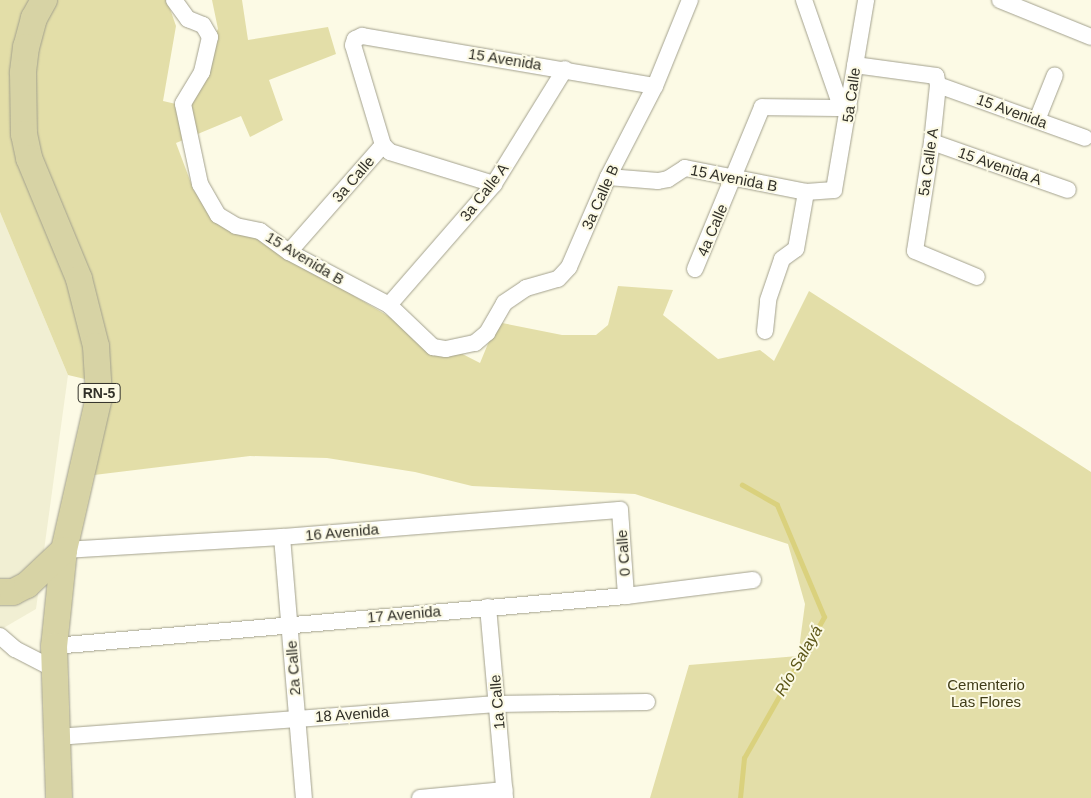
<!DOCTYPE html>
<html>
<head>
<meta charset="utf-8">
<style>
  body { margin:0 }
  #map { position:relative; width:1091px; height:798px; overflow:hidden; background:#fcfae5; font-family:Arial,sans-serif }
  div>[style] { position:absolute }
  .built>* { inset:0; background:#f1efd3 }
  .green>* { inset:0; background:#e3dea8 }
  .stream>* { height:4.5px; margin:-2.25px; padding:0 2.25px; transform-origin:2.25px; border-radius:2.25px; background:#dad17d }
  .roads { filter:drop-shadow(0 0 1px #a3a18e) drop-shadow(0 0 1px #a3a18e) }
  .street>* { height:16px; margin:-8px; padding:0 8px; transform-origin:8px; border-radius:8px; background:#fff }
  .primary>* { height:26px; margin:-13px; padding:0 13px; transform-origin:13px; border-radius:13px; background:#d7d3a5 }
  span { translate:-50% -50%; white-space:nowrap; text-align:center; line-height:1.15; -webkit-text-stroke:4px #fcfae5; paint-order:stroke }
  .shield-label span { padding:1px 4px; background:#fcfae5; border:1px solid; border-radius:4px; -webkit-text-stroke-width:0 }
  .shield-label { font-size:14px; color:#313028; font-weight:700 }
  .street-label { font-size:15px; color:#313028 }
  .park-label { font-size:15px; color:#403c18 }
  .water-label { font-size:16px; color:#5c5617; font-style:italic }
</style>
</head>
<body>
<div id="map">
  <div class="built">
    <i style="clip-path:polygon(0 212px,68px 375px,36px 609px,0 630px)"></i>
  </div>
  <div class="green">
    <i style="clip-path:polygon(0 0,167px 0,176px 26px,163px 101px,176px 104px,218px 29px,212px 0,242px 0,248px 40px,328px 27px,336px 54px,269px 80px,283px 120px,250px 137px,241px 116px,176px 143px,194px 191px,219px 221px,254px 237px,390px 317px,480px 363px,497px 322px,562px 335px,596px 335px,608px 325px,618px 286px,673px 290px,663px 315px,718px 359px,760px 350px,774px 361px,809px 291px,1091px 472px,1091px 798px,650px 798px,689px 665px,798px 656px,805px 604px,788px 544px,635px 494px,472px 486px,415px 472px,327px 458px,250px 456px,94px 475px,106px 384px,68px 375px,0 212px)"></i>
  </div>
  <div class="stream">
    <i style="left:740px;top:798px;width:40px;rotate:-84.3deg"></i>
    <i style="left:744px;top:758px;width:162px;rotate:-60.4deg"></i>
    <i style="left:824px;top:617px;width:121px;rotate:-112.8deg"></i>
    <i style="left:777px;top:505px;width:40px;rotate:-150.3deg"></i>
  </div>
  <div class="roads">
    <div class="street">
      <i style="left:174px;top:0;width:24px;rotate:54deg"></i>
      <i style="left:188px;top:19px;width:16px;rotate:22deg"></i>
      <i style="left:203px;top:25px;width:14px;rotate:60deg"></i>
      <i style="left:210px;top:37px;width:36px;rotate:103deg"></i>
      <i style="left:202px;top:72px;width:37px;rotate:121deg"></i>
      <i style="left:183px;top:104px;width:82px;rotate:78deg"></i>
      <i style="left:200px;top:184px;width:36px;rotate:60deg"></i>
      <i style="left:218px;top:215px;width:21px;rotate:31deg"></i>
      <i style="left:236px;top:226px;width:25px;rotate:12deg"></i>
      <i style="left:260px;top:231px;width:36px;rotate:36deg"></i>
      <i style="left:289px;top:252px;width:113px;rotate:27.9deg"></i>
      <i style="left:389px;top:305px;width:61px;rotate:43.7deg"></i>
      <i style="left:433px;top:347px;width:13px;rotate:9deg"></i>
      <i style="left:446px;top:349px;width:30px;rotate:-12deg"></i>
      <i style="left:475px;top:343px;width:16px;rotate:-40deg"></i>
      <i style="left:487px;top:333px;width:34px;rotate:-60deg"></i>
      <i style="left:504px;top:303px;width:27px;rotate:-34deg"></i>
      <i style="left:526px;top:288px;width:33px;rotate:-16deg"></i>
      <i style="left:558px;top:279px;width:16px;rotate:-47deg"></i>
      <i style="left:569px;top:267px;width:98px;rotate:-66.6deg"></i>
      <i style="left:608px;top:177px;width:102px;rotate:-62.7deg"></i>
      <i style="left:655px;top:86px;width:93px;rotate:-67.9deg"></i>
      <i style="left:804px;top:0;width:112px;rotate:70.8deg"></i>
      <i style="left:1000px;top:0;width:98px;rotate:22.1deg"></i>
      <i style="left:855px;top:65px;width:82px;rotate:7.7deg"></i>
      <i style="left:936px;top:76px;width:9px;rotate:77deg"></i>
      <i style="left:938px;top:85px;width:57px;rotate:96deg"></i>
      <i style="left:932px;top:142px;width:110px;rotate:98.9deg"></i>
      <i style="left:915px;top:251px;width:67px;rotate:22.8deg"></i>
      <i style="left:938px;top:85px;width:156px;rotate:19.8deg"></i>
      <i style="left:1037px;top:120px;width:48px;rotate:-68.2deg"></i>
      <i style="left:932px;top:142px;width:144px;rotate:19.4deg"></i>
      <i style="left:383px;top:145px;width:10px;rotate:45deg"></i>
      <i style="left:390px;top:152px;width:109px;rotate:17.1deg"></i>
      <i style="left:608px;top:177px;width:50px;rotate:4.6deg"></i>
      <i style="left:658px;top:181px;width:10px;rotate:-11deg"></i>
      <i style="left:668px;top:179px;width:20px;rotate:-33deg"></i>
      <i style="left:685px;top:168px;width:123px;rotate:11.2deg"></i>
      <i style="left:806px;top:192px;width:28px;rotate:-4deg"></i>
      <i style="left:834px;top:190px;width:193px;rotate:-80.4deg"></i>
      <i style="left:289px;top:252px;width:142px;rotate:-48.7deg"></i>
      <i style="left:383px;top:145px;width:104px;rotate:-106.7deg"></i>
      <i style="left:353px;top:45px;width:6px;rotate:-72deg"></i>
      <i style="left:355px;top:39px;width:8px;rotate:-23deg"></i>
      <i style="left:362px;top:36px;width:297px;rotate:9.7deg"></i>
      <i style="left:695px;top:269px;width:175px;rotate:-67.5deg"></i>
      <i style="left:762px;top:107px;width:87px;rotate:0.7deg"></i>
      <i style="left:389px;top:305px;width:160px;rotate:-49deg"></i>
      <i style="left:494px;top:184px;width:135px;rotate:-58.3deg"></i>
      <i style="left:765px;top:331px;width:31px;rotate:-84deg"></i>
      <i style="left:768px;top:300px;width:43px;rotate:-71.1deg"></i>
      <i style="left:782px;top:259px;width:17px;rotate:-36deg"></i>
      <i style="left:796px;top:249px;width:58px;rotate:-80deg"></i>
      <i style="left:282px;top:537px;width:262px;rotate:85.2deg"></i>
      <i style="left:64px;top:550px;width:218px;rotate:-3.4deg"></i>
      <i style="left:282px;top:537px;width:339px;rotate:-4.6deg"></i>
      <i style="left:620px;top:510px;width:86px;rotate:86deg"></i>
      <i style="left:488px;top:607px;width:192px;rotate:84.9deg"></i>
      <i style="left:0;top:636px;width:20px;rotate:41deg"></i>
      <i style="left:15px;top:649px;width:44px;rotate:27.1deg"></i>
      <i style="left:54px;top:646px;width:574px;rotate:-5deg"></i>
      <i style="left:626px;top:596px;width:128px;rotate:-7.2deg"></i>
      <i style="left:57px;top:737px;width:441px;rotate:-4.3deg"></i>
      <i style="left:497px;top:704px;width:150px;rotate:-0.8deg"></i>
      <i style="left:420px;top:798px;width:85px;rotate:-5.4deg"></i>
    </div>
    <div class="primary">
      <i style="left:44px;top:0;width:21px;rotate:119deg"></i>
      <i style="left:34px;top:18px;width:30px;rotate:105deg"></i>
      <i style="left:26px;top:47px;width:26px;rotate:97deg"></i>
      <i style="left:23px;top:73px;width:61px;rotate:89.1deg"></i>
      <i style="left:24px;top:134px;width:25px;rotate:78deg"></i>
      <i style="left:29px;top:158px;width:131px;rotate:67.5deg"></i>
      <i style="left:79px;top:279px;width:69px;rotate:75.8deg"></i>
      <i style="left:96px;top:346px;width:51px;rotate:86.6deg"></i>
      <i style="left:99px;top:397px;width:157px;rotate:102.9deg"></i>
      <i style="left:64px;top:550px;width:97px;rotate:95.9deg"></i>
      <i style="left:54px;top:646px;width:152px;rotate:88.1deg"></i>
      <i style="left:0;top:592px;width:13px"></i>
      <i style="left:13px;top:592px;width:16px;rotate:-27deg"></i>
      <i style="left:27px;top:585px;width:51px;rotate:-43.4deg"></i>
    </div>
  </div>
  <div class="shield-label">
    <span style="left:99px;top:393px">RN-5</span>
  </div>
  <div class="street-label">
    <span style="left:505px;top:59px;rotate:9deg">15 Avenida</span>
    <span style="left:851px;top:95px;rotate:-82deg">5a Calle</span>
    <span style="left:1012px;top:111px;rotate:20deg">15 Avenida</span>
    <span style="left:928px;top:162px;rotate:-82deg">5a Calle A</span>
    <span style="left:1000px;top:166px;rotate:19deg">15 Avenida A</span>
    <span style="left:734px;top:178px;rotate:11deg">15 Avenida B</span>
    <span style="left:353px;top:179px;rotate:-49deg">3a Calle</span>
    <span style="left:484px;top:192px;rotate:-52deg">3a Calle A</span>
    <span style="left:600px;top:197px;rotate:-66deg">3a Calle B</span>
    <span style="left:712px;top:230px;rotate:-67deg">4a Calle</span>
    <span style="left:305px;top:258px;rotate:31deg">15 Avenida B</span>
    <span style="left:342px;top:532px;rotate:-5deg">16 Avenida</span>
    <span style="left:623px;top:553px;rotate:-94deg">0 Calle</span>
    <span style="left:404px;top:614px;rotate:-5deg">17 Avenida</span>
    <span style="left:293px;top:668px;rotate:-94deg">2a Calle</span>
    <span style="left:497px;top:702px;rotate:-95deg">1a Calle</span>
    <span style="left:352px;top:714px;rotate:-4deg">18 Avenida</span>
  </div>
  <div class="park-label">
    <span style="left:986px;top:693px">Cementerio<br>Las Flores</span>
  </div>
  <div class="water-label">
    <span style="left:799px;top:661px;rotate:-60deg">Río Salayá</span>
  </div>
</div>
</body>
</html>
